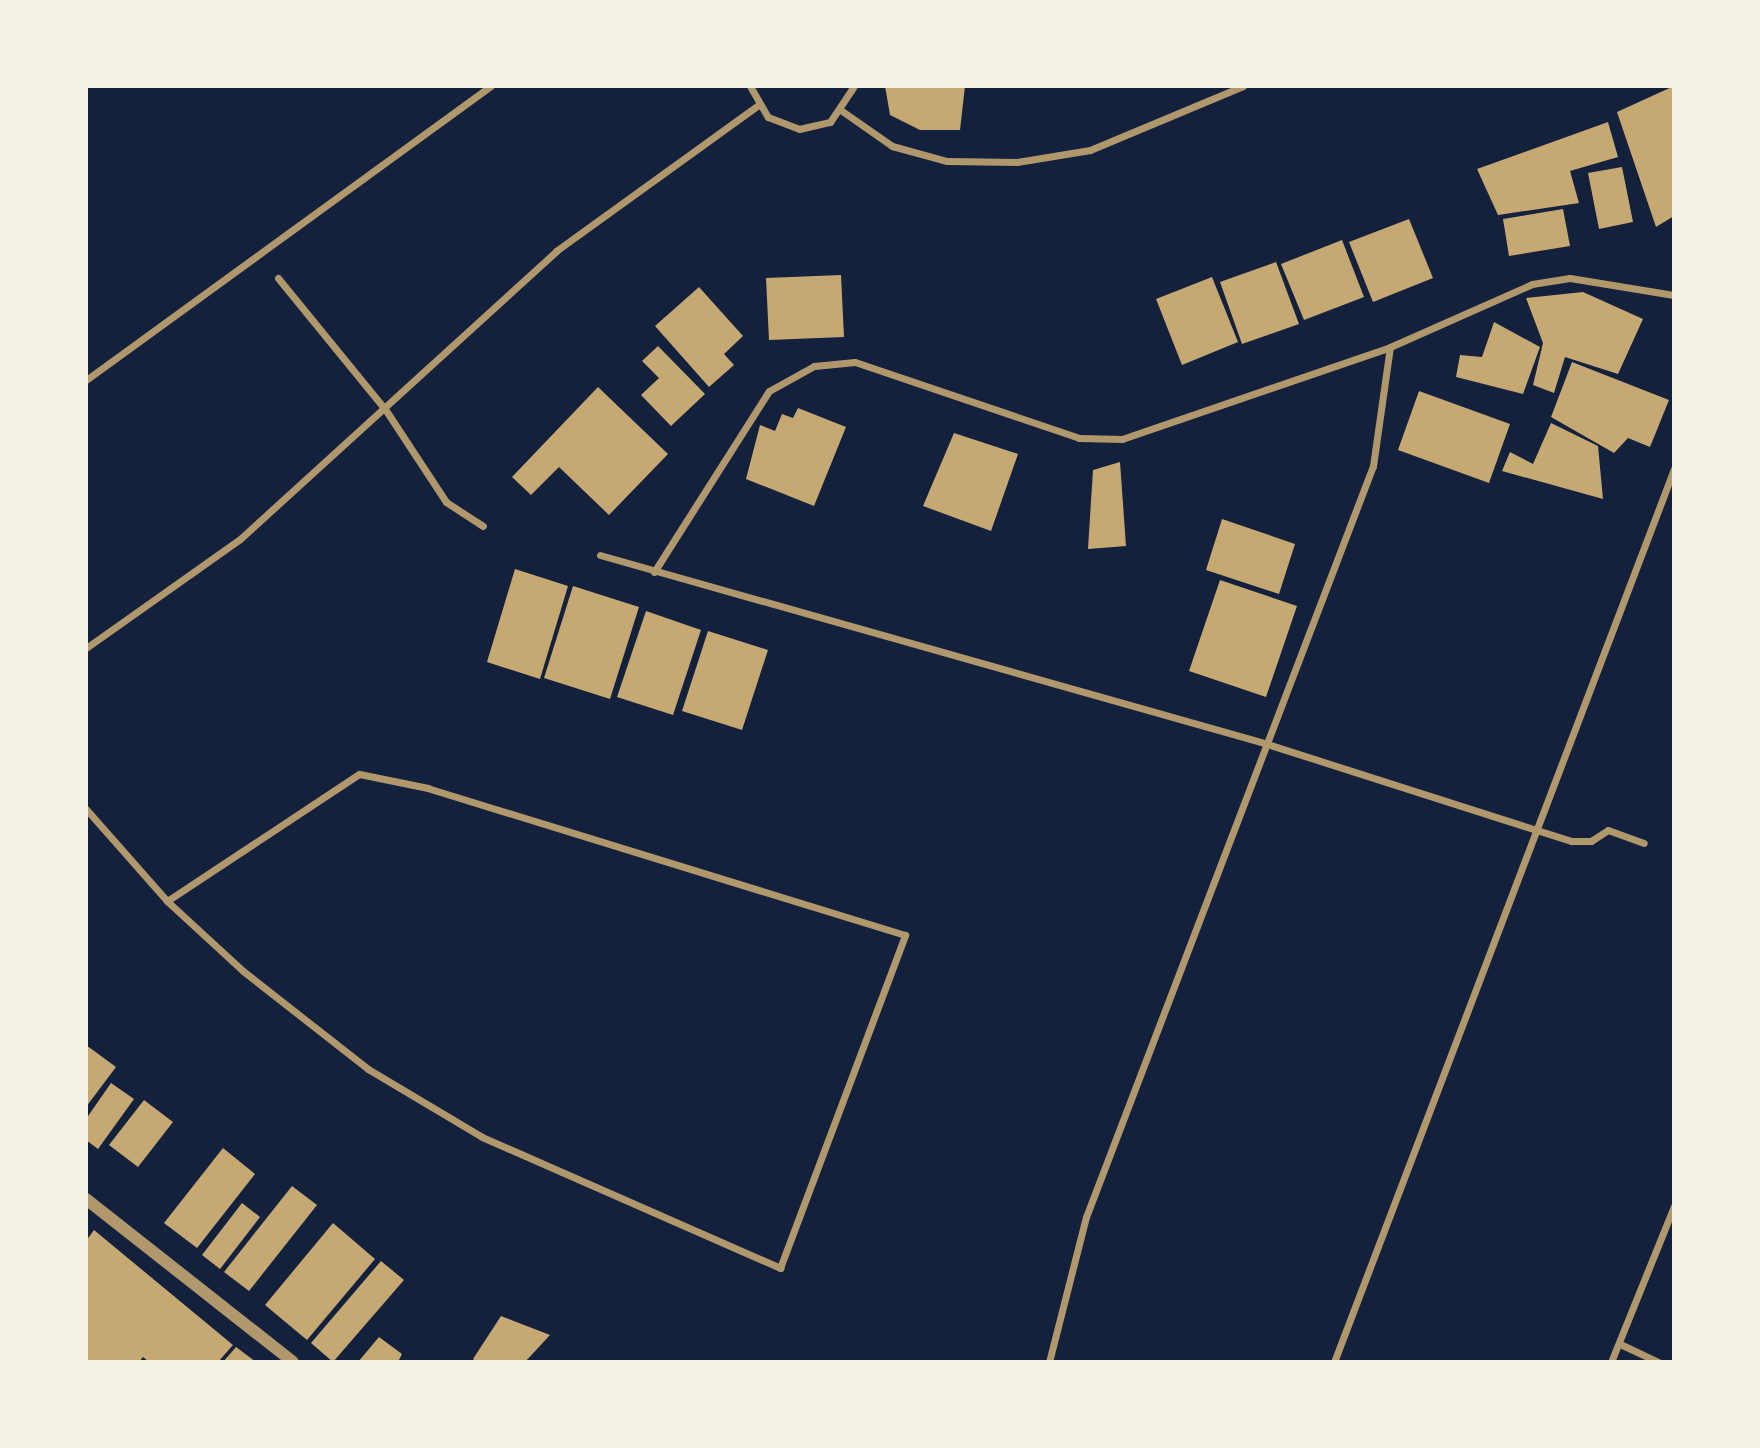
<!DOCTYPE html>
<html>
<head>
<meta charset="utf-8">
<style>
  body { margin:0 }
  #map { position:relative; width:1760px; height:1448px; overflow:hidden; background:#14213d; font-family:Jost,sans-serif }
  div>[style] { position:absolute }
  .building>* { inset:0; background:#c6a872 }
  .minor>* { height:7px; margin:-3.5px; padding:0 3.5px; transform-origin:3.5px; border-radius:3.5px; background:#b1986c }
  .tertiary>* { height:12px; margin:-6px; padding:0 6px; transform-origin:6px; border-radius:6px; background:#b1986c }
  span { translate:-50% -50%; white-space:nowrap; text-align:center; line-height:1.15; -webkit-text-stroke:5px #f6f1e7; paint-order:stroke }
  .frame { position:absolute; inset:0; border:88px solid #f6f1e7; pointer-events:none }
</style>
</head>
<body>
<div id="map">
  <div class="building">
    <i style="clip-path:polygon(885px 86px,965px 86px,960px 130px,920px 130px,890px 115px)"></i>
    <i style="clip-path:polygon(1674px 86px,1674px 216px,1656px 227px,1617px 112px)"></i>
    <i style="clip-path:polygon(1608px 122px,1618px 157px,1570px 171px,1579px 203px,1498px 215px,1477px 169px)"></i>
    <i style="clip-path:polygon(1622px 167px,1633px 222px,1599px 229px,1588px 173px)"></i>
    <i style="clip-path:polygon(1563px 209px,1570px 246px,1509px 256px,1503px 219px)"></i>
    <i style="clip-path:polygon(1409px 219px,1433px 278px,1373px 302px,1349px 242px)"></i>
    <i style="clip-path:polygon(1342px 240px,1364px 297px,1304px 320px,1281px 264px)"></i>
    <i style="clip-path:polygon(1276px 262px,1299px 324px,1242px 344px,1220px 282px)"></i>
    <i style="clip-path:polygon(841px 275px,844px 337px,769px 340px,766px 278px)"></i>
    <i style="clip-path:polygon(1212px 277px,1238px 342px,1182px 365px,1156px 299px)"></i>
    <i style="clip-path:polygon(699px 287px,743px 336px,724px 354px,734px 365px,709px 387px,655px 326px)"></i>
    <i style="clip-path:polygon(1583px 292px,1643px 319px,1618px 374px,1565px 357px,1554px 393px,1533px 385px,1543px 343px,1526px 298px)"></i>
    <i style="clip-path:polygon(1494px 322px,1540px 347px,1523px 394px,1456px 377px,1460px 355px,1482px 357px)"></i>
    <i style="clip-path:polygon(658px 346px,705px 394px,671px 426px,641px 395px,659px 378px,642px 361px)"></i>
    <i style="clip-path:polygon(1572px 362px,1669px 400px,1650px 447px,1628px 438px,1614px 453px,1551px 417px)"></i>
    <i style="clip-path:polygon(598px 387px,668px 454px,609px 515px,559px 467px,531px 495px,512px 477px)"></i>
    <i style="clip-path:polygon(1419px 391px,1510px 424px,1489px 483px,1398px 450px)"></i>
    <i style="clip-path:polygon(798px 408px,846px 427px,814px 506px,746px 479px,760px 425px,775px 431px,782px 414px,793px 418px)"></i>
    <i style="clip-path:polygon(1551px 423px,1598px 446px,1603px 499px,1502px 471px,1510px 452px,1533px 464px)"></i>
    <i style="clip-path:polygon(954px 433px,1018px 454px,991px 531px,923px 506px)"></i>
    <i style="clip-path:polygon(1120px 462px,1126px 546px,1088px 549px,1093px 470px)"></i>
    <i style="clip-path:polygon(1222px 519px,1295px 544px,1279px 594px,1206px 570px)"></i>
    <i style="clip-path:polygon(515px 569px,568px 586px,540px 679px,487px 662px)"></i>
    <i style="clip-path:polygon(1220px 580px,1297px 606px,1266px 697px,1189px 671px)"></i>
    <i style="clip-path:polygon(573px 586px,639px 607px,610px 699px,544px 678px)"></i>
    <i style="clip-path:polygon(646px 611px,701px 630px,673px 715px,617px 697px)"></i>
    <i style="clip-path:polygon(708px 631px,768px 650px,742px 730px,682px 711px)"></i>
    <i style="clip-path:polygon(86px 1045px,116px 1067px,86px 1107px)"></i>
    <i style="clip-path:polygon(111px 1083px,134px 1099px,98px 1149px,86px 1140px,86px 1119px)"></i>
    <i style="clip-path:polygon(144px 1100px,173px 1122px,138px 1167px,109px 1145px)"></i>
    <i style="clip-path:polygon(223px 1148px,255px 1174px,197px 1248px,164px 1223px)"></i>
    <i style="clip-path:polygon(292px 1186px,317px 1205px,249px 1291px,224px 1272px)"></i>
    <i style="clip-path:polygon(242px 1203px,260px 1217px,220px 1269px,202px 1255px)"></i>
    <i style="clip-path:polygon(333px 1223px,375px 1259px,307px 1340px,265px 1305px)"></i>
    <i style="clip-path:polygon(94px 1230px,233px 1345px,218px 1362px,149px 1362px,143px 1357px,139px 1362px,86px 1362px,86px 1241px)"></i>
    <i style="clip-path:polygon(381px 1261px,404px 1280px,333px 1362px,311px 1343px)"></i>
    <i style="clip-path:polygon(501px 1316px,550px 1335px,525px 1362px,477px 1362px,473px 1359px)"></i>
    <i style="clip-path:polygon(379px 1337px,402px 1354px,398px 1362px,358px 1362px)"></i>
    <i style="clip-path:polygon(236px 1347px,256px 1362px,223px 1362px)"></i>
  </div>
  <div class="minor">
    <i style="left:750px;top:86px;width:36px;rotate:60deg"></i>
    <i style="left:768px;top:117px;width:33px;rotate:21deg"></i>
    <i style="left:799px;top:129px;width:32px;rotate:-13deg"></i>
    <i style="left:830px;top:122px;width:43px;rotate:-56.3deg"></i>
    <i style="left:842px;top:111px;width:61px;rotate:35deg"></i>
    <i style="left:892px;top:146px;width:57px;rotate:15.3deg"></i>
    <i style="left:947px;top:161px;width:70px;rotate:0.8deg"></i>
    <i style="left:1017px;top:162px;width:74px;rotate:-9.3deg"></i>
    <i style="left:1090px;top:150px;width:166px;rotate:-22.7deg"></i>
    <i style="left:278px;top:278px;width:169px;rotate:50.8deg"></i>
    <i style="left:385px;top:409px;width:111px;rotate:56.7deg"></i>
    <i style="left:446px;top:502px;width:44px;rotate:33deg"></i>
    <i style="left:86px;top:380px;width:500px;rotate:-36deg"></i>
    <i style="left:600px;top:555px;width:690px;rotate:15.81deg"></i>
    <i style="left:1264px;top:743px;width:323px;rotate:17.7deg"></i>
    <i style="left:1572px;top:841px;width:19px"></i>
    <i style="left:1591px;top:841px;width:20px;rotate:-33deg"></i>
    <i style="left:1608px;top:830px;width:38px;rotate:20deg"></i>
    <i style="left:654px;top:572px;width:214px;rotate:-57.6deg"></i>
    <i style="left:769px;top:391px;width:51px;rotate:-29.1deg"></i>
    <i style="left:814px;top:366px;width:41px;rotate:-5.6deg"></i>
    <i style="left:855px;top:362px;width:237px;rotate:18.7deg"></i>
    <i style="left:1079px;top:438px;width:43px;rotate:1.3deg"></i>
    <i style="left:1122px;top:439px;width:283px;rotate:-18.9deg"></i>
    <i style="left:1390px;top:347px;width:155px;rotate:-23.9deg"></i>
    <i style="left:1532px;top:284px;width:38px;rotate:-9deg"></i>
    <i style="left:1570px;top:278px;width:105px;rotate:9.3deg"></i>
    <i style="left:86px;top:648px;width:189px;rotate:-35.3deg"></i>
    <i style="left:240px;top:539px;width:428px;rotate:-42.3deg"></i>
    <i style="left:556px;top:251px;width:248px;rotate:-35.8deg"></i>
    <i style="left:86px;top:809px;width:123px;rotate:48.6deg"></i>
    <i style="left:167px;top:901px;width:103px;rotate:42.6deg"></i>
    <i style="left:243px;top:971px;width:159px;rotate:38.1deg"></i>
    <i style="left:368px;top:1069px;width:133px;rotate:30.8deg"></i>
    <i style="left:482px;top:1137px;width:326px;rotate:23.7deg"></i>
    <i style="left:780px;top:1268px;width:356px;rotate:-69.4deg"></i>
    <i style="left:905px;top:935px;width:499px;rotate:-162.9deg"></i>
    <i style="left:428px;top:788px;width:70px;rotate:-168.5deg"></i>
    <i style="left:359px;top:774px;width:230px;rotate:146.5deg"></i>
    <i style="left:1620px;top:1344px;width:42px;rotate:25.3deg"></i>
    <i style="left:1049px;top:1362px;width:150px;rotate:-75.7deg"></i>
    <i style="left:1086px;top:1217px;width:804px;rotate:-69.09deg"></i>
    <i style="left:1373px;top:466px;width:120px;rotate:-81.9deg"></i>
    <i style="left:1334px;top:1362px;width:956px;rotate:-69.16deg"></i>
    <i style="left:1611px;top:1362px;width:168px;rotate:-68deg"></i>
  </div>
  <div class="tertiary">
    <i style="left:86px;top:1199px;width:263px;rotate:38.2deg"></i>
  </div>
  <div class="frame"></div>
</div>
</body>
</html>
